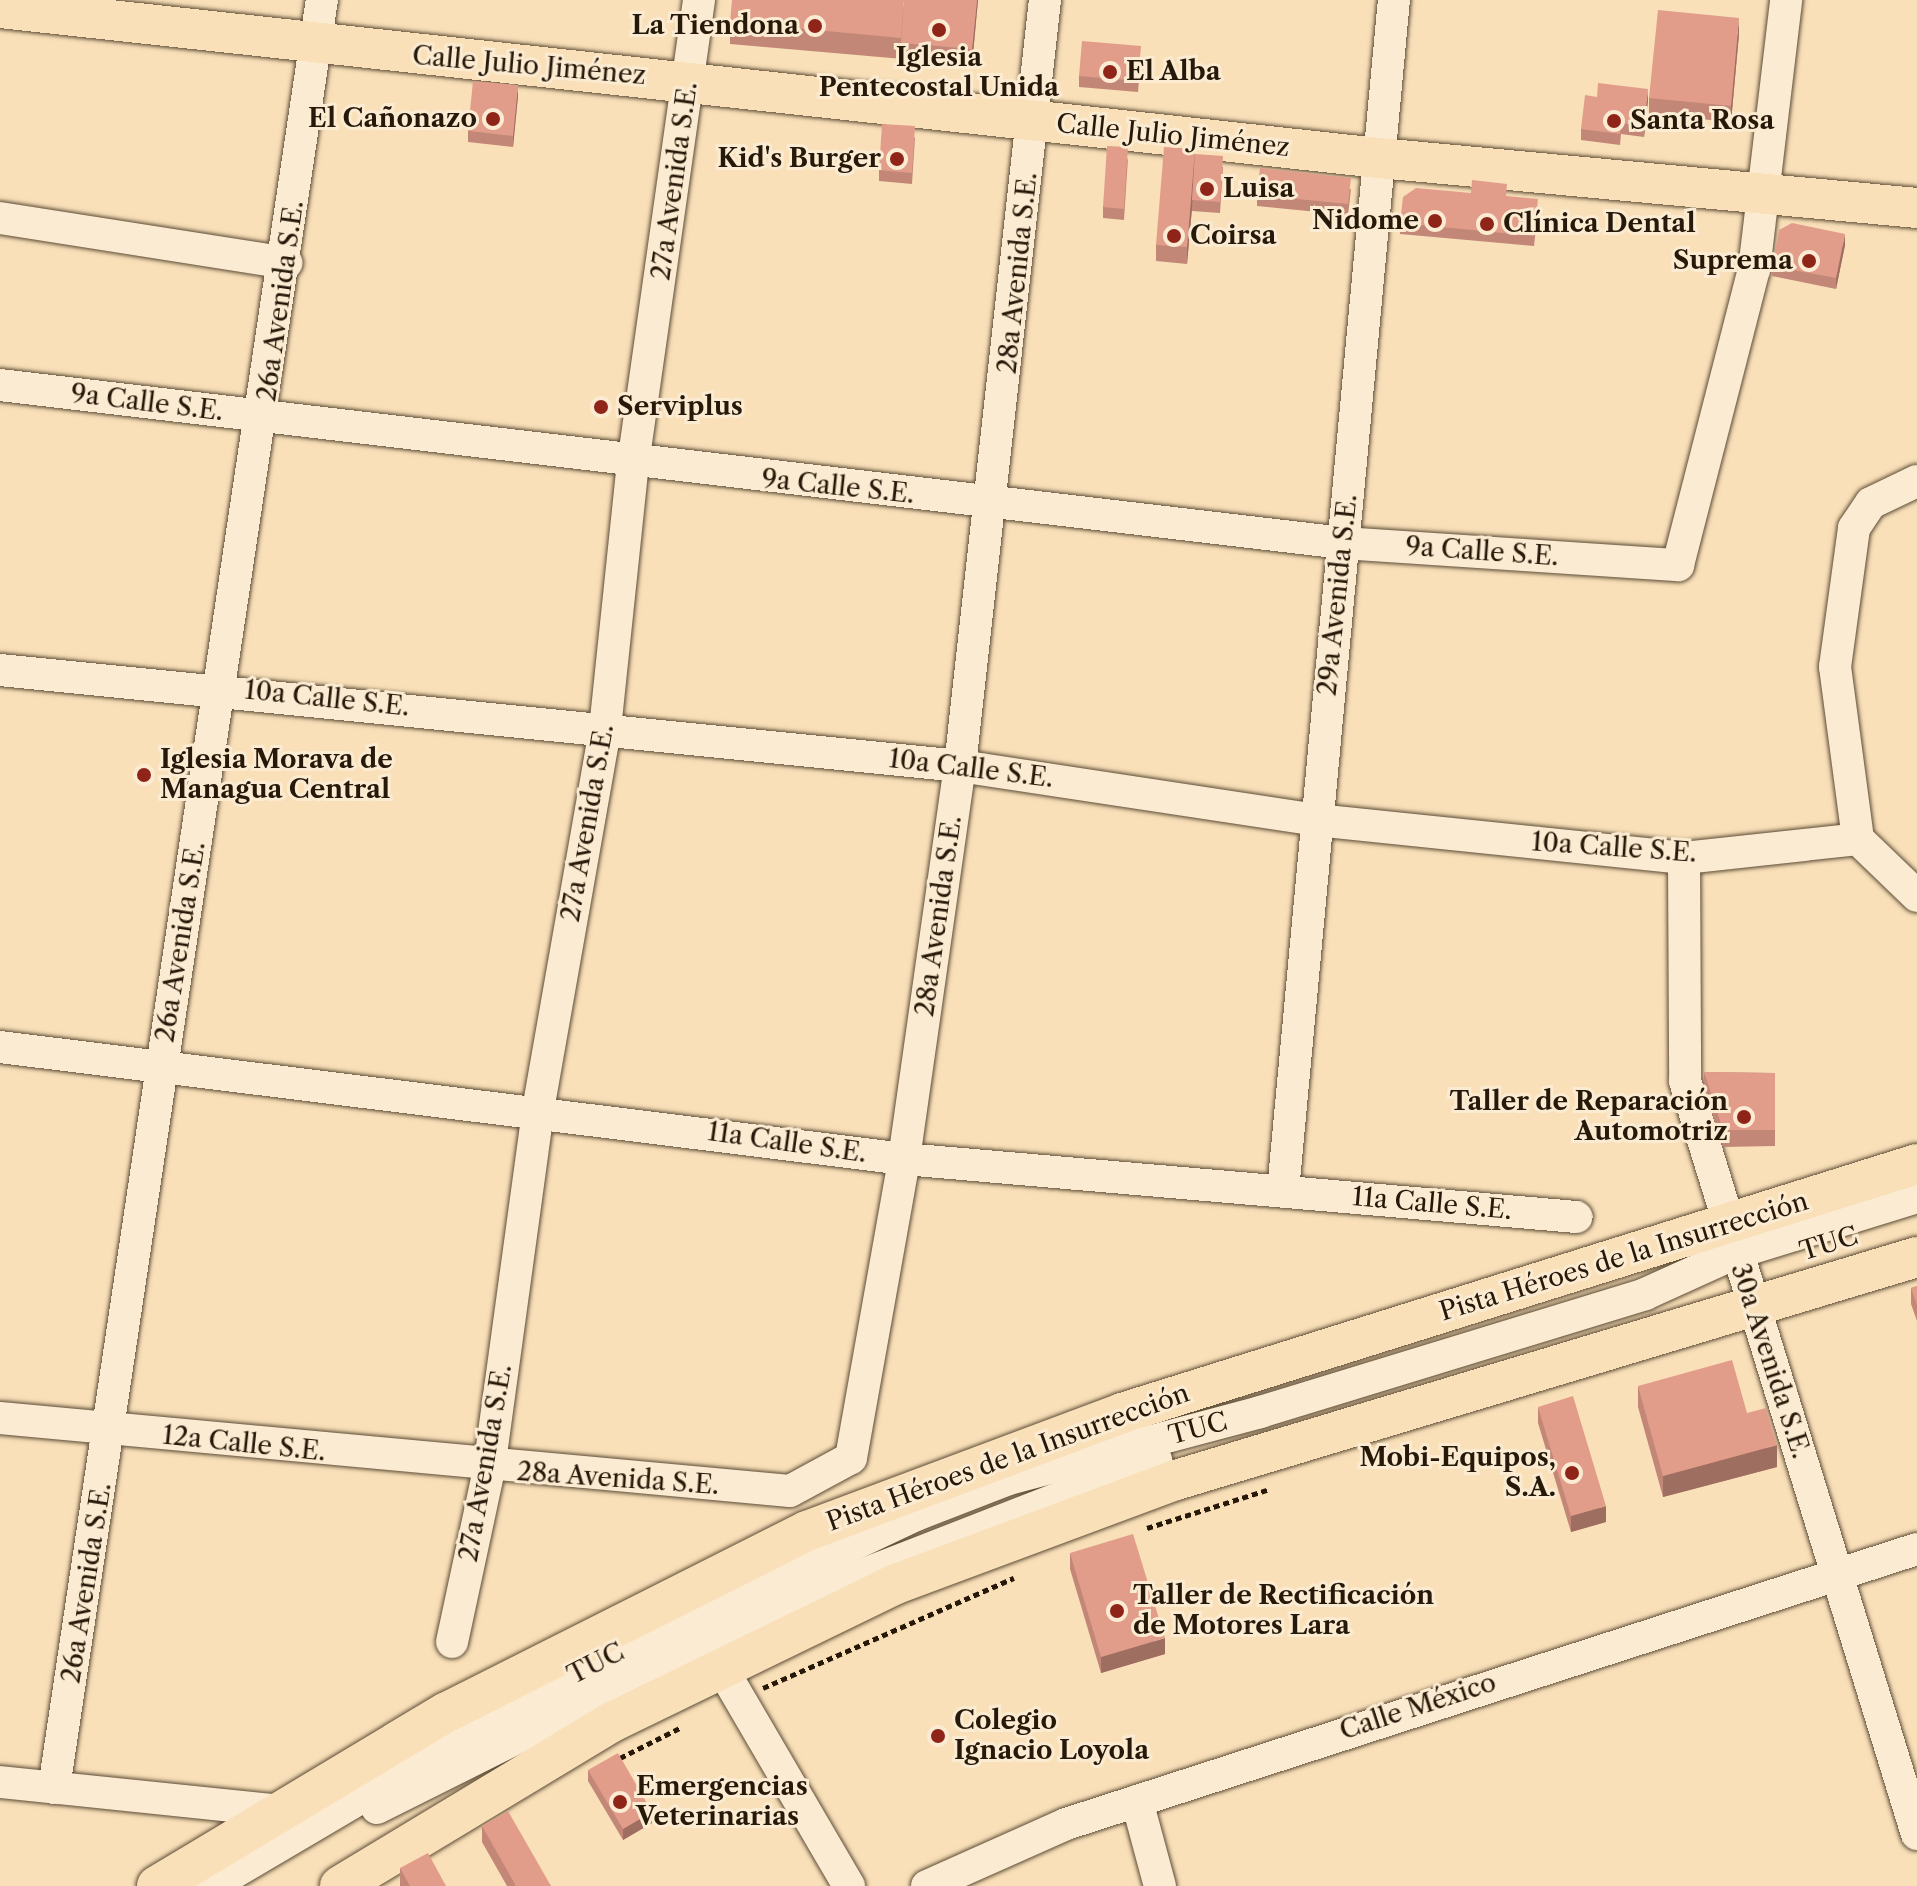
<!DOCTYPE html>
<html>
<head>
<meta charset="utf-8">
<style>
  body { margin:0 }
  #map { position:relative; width:1917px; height:1886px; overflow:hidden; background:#f9e0b9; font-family:"Libre Caslon Text",serif }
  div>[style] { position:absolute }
  .path>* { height:5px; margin-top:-2.5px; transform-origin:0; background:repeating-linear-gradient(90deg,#271909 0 6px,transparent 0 10px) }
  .roads { filter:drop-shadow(0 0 2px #5c4b35) drop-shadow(0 0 2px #5c4b35) }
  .minor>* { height:32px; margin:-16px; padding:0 16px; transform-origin:16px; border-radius:16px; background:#fbebd2 }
  .major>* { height:40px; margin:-20px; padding:0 20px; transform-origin:20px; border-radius:20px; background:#f9e0b9 }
  .wall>* { inset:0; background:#c28777 }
  .shaded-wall>* { inset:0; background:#9e6e61 }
  .building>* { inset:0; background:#e19d8a }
  .dots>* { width:22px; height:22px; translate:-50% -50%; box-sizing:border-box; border:4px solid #fbebd2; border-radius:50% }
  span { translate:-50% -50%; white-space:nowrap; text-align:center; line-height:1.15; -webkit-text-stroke:6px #fbebd2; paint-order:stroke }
  .poi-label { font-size:26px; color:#271909; font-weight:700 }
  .right { translate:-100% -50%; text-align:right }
  .left { translate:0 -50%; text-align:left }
  .street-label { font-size:26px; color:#271909 }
</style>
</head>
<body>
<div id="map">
  <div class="path">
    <i style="left:1147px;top:1528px;width:126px;rotate:-17.6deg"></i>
    <i style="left:763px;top:1688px;width:274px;rotate:-23.7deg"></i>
    <i style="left:620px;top:1758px;width:69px;rotate:-26.6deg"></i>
  </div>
  <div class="roads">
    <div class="minor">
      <i style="left:0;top:218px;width:290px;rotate:8.9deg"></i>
      <i style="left:0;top:385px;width:1352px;rotate:6.71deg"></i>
      <i style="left:1343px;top:543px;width:336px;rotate:3.8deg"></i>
      <i style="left:1678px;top:565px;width:305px;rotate:-75.6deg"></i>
      <i style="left:1754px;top:270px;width:272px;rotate:-83.2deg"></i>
      <i style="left:0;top:670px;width:965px;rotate:5.71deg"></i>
      <i style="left:960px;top:766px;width:360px;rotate:8.6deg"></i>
      <i style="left:1316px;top:820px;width:370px;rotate:5.9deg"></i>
      <i style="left:1684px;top:858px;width:175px;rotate:-6.2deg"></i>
      <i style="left:1858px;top:839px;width:174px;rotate:-97.6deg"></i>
      <i style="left:1835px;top:667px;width:140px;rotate:-82.2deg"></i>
      <i style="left:1854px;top:528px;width:30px;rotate:-56deg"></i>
      <i style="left:1871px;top:503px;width:51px;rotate:-25.6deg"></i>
      <i style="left:1858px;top:839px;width:82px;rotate:44deg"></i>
      <i style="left:1684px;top:858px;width:223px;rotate:89.7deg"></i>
      <i style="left:1685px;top:1081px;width:788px;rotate:72.88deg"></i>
      <i style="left:0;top:1047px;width:911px;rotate:7.06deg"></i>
      <i style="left:904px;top:1159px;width:675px;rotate:4.93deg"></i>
      <i style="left:1283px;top:1191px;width:1196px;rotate:-84.68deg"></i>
      <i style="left:0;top:1418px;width:793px;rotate:5.28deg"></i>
      <i style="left:790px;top:1491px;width:69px;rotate:-28.4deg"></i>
      <i style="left:851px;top:1458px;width:304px;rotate:-79.9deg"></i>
      <i style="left:904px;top:1159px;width:397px;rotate:-81.9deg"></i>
      <i style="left:960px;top:766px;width:771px;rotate:-83.67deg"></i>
      <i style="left:452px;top:1642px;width:177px;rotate:-77.9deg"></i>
      <i style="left:489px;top:1469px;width:362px;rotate:-82.2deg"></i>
      <i style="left:538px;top:1110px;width:387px;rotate:-80deg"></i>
      <i style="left:605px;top:729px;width:266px;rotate:-84deg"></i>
      <i style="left:633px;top:464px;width:469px;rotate:-81.9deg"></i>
      <i style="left:721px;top:1667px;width:254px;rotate:59.7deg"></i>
      <i style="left:0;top:1782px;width:281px;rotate:5.9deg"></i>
      <i style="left:54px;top:1788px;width:1808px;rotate:-81.48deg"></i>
      <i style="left:1137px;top:1801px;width:88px;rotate:74.9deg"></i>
      <i style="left:377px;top:1808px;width:447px;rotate:-26.6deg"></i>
      <i style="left:777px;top:1608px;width:407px;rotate:-21.3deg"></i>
      <i style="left:211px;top:1886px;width:374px;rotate:-30.5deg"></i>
      <i style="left:533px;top:1696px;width:424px;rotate:-25.3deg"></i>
      <i style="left:916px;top:1515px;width:100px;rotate:-21.2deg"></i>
      <i style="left:1009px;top:1479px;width:260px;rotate:-14.9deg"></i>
      <i style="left:1260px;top:1412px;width:403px;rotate:-17deg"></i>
      <i style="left:1645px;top:1294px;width:100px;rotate:-24.3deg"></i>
      <i style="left:1736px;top:1253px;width:189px;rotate:-17.2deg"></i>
      <i style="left:927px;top:1886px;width:152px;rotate:-24deg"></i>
      <i style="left:1066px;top:1824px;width:894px;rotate:-17.91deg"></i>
    </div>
    <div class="major">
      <i style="left:0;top:8px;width:1387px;rotate:6.21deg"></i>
      <i style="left:1379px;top:158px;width:540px;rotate:5.31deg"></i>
      <i style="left:157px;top:1886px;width:338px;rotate:-31deg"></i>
      <i style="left:447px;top:1712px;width:403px;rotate:-26.7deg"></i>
      <i style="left:807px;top:1531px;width:336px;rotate:-20.5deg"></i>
      <i style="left:1122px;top:1413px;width:833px;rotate:-17.39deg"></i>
      <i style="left:340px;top:1886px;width:320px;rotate:-31.1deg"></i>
      <i style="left:614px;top:1721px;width:314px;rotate:-25.9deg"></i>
      <i style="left:896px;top:1584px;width:299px;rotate:-20.4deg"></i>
      <i style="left:1176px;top:1480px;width:774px;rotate:-16.75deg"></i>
    </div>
  </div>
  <div class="wall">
    <i style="clip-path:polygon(978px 0,972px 65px,730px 44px,730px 22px)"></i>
    <i style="clip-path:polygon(1739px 34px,1731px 122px,1649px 114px,1649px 98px)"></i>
    <i style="clip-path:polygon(1141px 57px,1138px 92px,1079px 87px,1079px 76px)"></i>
    <i style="clip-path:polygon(518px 96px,513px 147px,468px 142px,468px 131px)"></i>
    <i style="clip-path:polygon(1648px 100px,1644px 137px,1621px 134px,1620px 145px,1581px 140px,1581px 129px)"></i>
    <i style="clip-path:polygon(915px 137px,912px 184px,879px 181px,879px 170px)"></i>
    <i style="clip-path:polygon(1195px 154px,1223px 167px,1220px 213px,1192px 211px,1192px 208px,1187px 264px,1156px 261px,1156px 245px)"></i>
    <i style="clip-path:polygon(1128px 158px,1124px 220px,1103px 218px,1103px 207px)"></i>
    <i style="clip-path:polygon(1351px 189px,1348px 215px,1257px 206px,1257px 195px)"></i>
    <i style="clip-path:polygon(1471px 193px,1507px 196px,1538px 210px,1534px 246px,1400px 234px,1400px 223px)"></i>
    <i style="clip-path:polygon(1845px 245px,1836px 289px,1772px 276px,1772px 266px)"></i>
    <i style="clip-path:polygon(1704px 1072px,1775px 1073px,1775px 1146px,1723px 1147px,1704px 1089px)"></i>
    <i style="clip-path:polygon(1917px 1286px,1917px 1321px,1911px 1304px,1911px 1288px)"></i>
    <i style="clip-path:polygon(1638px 1386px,1747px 1413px,1777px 1467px,1663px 1497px,1638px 1407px)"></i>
    <i style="clip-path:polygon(1538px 1407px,1606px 1522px,1571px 1532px,1538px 1423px)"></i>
    <i style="clip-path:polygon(1070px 1553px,1165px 1654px,1101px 1673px,1070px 1569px)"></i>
    <i style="clip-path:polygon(588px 1770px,652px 1823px,623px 1840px,588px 1781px)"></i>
    <i style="clip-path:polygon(482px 1826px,551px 1886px,507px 1886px,482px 1842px)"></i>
    <i style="clip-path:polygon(400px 1868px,446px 1886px,400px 1886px)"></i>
  </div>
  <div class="shaded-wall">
    <i style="clip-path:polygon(977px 0,978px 0,972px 65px,972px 49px)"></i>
    <i style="clip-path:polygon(1739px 18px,1739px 34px,1731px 122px,1731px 106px)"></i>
    <i style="clip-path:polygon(518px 85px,518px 96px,513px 147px,513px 136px)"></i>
    <i style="clip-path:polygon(1648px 89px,1648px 100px,1644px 137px,1644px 126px)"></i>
    <i style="clip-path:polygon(1195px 149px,1192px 208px,1187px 264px,1187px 247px)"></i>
    <i style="clip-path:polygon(1845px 234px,1845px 245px,1836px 289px,1836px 278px)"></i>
    <i style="clip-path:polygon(1777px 1445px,1777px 1467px,1663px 1497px,1663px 1476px)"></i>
    <i style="clip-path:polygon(1606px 1506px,1606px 1522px,1571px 1532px,1571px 1516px)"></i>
    <i style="clip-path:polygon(1165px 1638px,1165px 1654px,1101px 1673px,1101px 1657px)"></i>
    <i style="clip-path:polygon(652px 1812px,652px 1823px,623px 1840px,623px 1829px)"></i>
  </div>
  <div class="building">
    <i style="clip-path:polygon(732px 0,904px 0,901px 38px,730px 22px)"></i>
    <i style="clip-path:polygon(904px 0,977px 0,972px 49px,901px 43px)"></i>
    <i style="clip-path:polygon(1658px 10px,1739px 18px,1731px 106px,1649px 98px)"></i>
    <i style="clip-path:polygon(1082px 41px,1141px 46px,1138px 81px,1079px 76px)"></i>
    <i style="clip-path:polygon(473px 81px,518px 85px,513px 136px,468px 131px)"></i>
    <i style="clip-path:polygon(1598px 83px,1648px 89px,1644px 126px,1621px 123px,1620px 134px,1581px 129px,1585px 95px,1597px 97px)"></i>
    <i style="clip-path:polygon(882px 124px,915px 126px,912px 173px,879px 170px)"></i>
    <i style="clip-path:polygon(1107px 146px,1128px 147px,1124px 209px,1103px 207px)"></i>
    <i style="clip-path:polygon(1164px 147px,1195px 149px,1187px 247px,1156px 245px)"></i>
    <i style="clip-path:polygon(1195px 154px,1223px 156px,1220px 202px,1192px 200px)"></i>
    <i style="clip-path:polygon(1260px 168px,1351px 178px,1348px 204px,1257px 195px)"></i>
    <i style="clip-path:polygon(1472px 180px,1507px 184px,1506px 196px,1538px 199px,1534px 236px,1400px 223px,1403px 197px,1416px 188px,1471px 193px)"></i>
    <i style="clip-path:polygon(1792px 223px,1845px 234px,1836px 278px,1772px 266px,1779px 230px)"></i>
    <i style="clip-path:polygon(1704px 1072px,1775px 1073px,1775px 1130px,1723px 1130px)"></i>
    <i style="clip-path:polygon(1917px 1286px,1917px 1305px,1911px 1288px)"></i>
    <i style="clip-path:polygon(1732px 1360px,1747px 1413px,1766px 1408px,1777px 1445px,1663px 1476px,1638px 1386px)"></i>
    <i style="clip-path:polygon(1573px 1396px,1606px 1506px,1571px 1516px,1538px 1407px)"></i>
    <i style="clip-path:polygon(1133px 1534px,1165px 1638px,1101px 1657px,1070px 1553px)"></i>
    <i style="clip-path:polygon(618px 1753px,652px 1812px,623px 1829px,588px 1770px)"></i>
    <i style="clip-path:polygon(508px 1811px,551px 1886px,516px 1886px,482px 1826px)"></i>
    <i style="clip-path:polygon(428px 1853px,446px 1886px,410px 1886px,400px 1868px)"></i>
  </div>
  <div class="dots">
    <i style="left:815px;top:26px;background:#8f2418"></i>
    <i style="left:939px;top:30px;background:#8f2418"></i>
    <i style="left:1110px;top:72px;background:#8f2418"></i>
    <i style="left:493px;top:119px;background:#8f2418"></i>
    <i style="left:1614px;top:121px;background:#8f2418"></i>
    <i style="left:897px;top:159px;background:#8f2418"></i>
    <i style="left:1207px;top:189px;background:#8f2418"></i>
    <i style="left:1435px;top:221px;background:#8f2418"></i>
    <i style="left:1487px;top:224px;background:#8f2418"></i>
    <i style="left:1174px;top:236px;background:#8f2418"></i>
    <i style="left:1809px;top:261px;background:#8f2418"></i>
    <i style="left:601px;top:407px;background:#8f2418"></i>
    <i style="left:144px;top:775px;background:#8f2418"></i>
    <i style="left:1744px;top:1117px;background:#8f2418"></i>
    <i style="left:1572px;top:1473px;background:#8f2418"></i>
    <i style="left:1117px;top:1611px;background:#8f2418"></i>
    <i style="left:938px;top:1736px;background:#8f2418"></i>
    <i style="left:620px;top:1802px;background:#8f2418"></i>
  </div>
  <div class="poi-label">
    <span class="right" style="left:799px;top:26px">La Tiendona</span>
    <span style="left:939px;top:73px">Iglesia<br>Pentecostal Unida</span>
    <span class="left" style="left:1126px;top:72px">El Alba</span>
    <span class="right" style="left:477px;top:119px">El Cañonazo</span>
    <span class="left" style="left:1630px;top:121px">Santa Rosa</span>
    <span class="right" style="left:881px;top:159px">Kid's Burger</span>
    <span class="left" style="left:1223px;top:189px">Luisa</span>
    <span class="right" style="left:1419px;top:221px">Nidome</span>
    <span class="left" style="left:1503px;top:224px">Clínica Dental</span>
    <span class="left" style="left:1190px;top:236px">Coirsa</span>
    <span class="right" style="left:1793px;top:261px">Suprema</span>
    <span class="left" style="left:617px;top:407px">Serviplus</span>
    <span class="left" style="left:160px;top:775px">Iglesia Morava de<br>Managua Central</span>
    <span class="right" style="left:1728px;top:1117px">Taller de Reparación<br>Automotriz</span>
    <span class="right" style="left:1556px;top:1473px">Mobi-Equipos,<br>S.A.</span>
    <span class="left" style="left:1133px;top:1611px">Taller de Rectificación<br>de Motores Lara</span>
    <span class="left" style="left:954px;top:1736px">Colegio<br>Ignacio Loyola</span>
    <span class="left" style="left:636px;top:1802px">Emergencias<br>Veterinarias</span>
  </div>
  <div class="street-label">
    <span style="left:529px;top:66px;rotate:5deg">Calle Julio Jiménez</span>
    <span style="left:1173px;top:136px;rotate:6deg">Calle Julio Jiménez</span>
    <span style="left:675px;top:181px;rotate:-82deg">27a Avenida S.E.</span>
    <span style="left:1018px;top:273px;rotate:-84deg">28a Avenida S.E.</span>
    <span style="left:281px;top:301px;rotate:-82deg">26a Avenida S.E.</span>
    <span style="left:147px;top:403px;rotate:7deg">9a Calle S.E.</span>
    <span style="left:838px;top:487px;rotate:6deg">9a Calle S.E.</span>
    <span style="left:1482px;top:552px;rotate:4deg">9a Calle S.E.</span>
    <span style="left:1338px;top:595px;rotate:-84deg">29a Avenida S.E.</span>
    <span style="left:327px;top:699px;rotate:6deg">10a Calle S.E.</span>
    <span style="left:971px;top:769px;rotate:7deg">10a Calle S.E.</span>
    <span style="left:588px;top:823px;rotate:-80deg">27a Avenida S.E.</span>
    <span style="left:1614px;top:848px;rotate:4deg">10a Calle S.E.</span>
    <span style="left:939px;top:916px;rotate:-82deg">28a Avenida S.E.</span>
    <span style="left:181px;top:942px;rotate:-81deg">26a Avenida S.E.</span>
    <span style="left:787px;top:1143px;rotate:8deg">11a Calle S.E.</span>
    <span style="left:1432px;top:1204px;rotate:5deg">11a Calle S.E.</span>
    <span style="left:1829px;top:1244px;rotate:-17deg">TUC</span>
    <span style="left:1624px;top:1257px;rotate:-17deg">Pista Héroes de la Insurrección</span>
    <span style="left:1770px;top:1361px;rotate:72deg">30a Avenida S.E.</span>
    <span style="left:1198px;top:1429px;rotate:-15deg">TUC</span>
    <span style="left:244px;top:1444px;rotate:6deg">12a Calle S.E.</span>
    <span style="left:1008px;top:1458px;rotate:-20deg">Pista Héroes de la Insurrección</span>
    <span style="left:486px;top:1463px;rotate:-80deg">27a Avenida S.E.</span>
    <span style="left:618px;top:1479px;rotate:4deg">28a Avenida S.E.</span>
    <span style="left:87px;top:1583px;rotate:-81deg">26a Avenida S.E.</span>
    <span style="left:596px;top:1664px;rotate:-27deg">TUC</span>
    <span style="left:1418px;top:1707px;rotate:-18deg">Calle México</span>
  </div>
</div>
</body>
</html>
